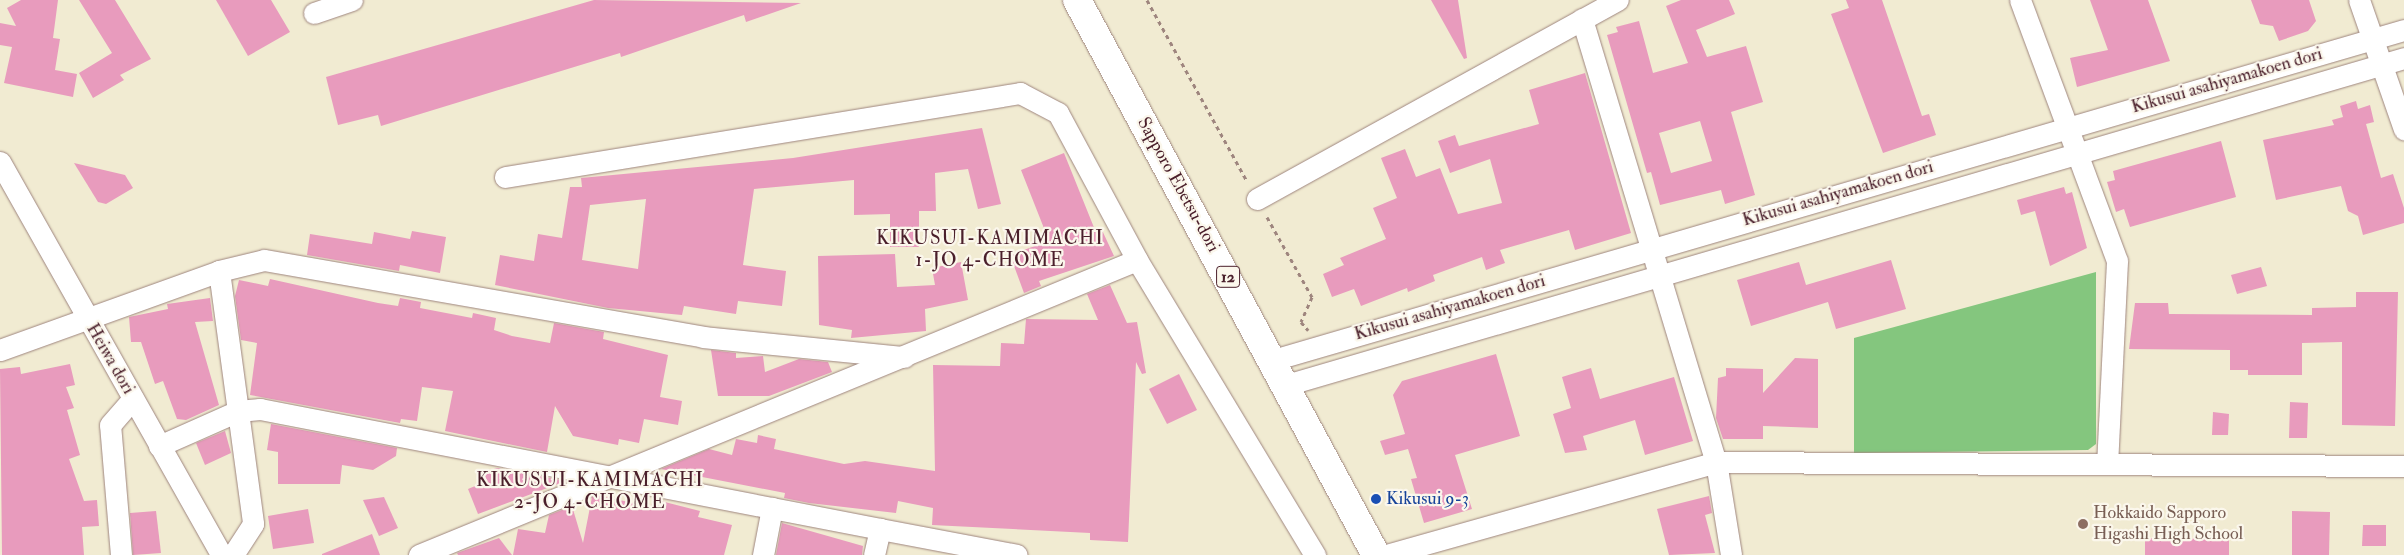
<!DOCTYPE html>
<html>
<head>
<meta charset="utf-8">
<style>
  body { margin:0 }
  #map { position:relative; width:2404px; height:555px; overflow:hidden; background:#f1ebd2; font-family:"IM FELL Double Pica",serif }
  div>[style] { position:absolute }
  .green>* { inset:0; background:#84c67e }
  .building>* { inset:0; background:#e89bbd }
  .path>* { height:3px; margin-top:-1.5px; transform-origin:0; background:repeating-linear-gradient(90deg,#9e857e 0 4px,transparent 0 8px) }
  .roads { filter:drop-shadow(0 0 1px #9e857e) drop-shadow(0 0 1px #9e857e) }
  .minor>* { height:21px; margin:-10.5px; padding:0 10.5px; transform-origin:10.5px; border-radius:10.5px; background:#fff }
  .highway>* { height:28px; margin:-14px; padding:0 14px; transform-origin:14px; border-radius:14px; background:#fff }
  .dots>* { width:14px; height:14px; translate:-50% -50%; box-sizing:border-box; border:2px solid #fbf7ec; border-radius:50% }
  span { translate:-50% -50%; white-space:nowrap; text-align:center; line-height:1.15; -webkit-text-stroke:4.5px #fbf7ec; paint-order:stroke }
  .shield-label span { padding:1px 4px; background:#fbf7ec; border:1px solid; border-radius:4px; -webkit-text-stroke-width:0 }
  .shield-label { font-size:16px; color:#4a1f2b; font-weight:700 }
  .street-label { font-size:18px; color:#4a1f2b }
  .transit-label { font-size:18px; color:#164399 }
  .left { translate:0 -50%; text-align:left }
  .education-label { font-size:18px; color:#785e54 }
  .neighbourhood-label { font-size:19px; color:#4a1f2b; letter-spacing:1px }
</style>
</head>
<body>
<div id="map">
  <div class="green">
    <i style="clip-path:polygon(2096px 272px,2096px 444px,2088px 450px,1854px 453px,1854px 338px)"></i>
  </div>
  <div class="building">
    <i style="clip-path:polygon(21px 0,58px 0,53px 38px,60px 39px,55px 70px,77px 74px,73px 97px,4px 83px,12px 47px,0 45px,0 23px,16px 26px,7px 8px)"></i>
    <i style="clip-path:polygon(79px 0,115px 0,151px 59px,120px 75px,124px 80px,93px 98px,79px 73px,112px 53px)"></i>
    <i style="clip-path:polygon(216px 0,271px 0,290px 32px,248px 56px)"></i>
    <i style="clip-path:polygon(594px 0,801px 3px,746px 22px,744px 15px,621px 57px,620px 53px,381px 126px,378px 115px,338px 125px,326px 77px)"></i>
    <i style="clip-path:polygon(1431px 0,1458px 0,1467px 58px,1464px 59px)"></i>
    <i style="clip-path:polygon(evenodd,1681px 0,1729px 0,1735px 14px,1696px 30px,1707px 57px,1746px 46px,1763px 102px,1731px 112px,1755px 195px,1725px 204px,1721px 190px,1660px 205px,1651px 172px,1647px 173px,1607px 35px,1618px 32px,1616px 27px,1639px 21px,1653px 73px,1688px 63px,1666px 6px,1681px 0,1700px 121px,1712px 161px,1671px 173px,1659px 133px,1700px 121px)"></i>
    <i style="clip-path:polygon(1846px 0,1882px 0,1922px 116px,1929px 114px,1936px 135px,1883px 153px,1831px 14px,1849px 8px)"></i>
    <i style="clip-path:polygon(2090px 0,2148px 0,2170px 61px,2077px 87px,2070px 58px,2108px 50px)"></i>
    <i style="clip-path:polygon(2251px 0,2309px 0,2316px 21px,2308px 31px,2279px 41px,2273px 26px,2260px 24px)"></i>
    <i style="clip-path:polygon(1585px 73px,1631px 233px,1575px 250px,1569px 230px,1500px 250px,1505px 263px,1486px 270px,1482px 257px,1433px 275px,1435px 281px,1408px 292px,1407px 288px,1361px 306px,1354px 289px,1332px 297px,1323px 274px,1344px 265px,1340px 258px,1386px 239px,1373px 208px,1397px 198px,1381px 158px,1405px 149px,1416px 177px,1440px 168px,1458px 214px,1502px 203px,1490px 159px,1450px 173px,1438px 141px,1455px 135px,1459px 146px,1539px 124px,1529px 90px)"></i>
    <i style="clip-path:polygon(2356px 101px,2358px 109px,2370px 105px,2374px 122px,2366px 124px,2381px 178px,2393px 174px,2404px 208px,2404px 223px,2363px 235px,2358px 216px,2348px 211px,2341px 186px,2276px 200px,2263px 140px,2334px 125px,2332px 120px,2343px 117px,2340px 106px)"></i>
    <i style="clip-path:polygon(evenodd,982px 128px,1001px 204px,978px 209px,968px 169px,935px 173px,936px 211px,919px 211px,919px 247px,890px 247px,890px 214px,854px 215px,854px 180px,754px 189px,743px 265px,786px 271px,782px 306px,738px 301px,736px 314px,684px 306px,682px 315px,608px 308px,495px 285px,500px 255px,534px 261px,538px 234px,562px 238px,570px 187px,582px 187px,581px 178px,793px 158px,982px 128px,646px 199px,638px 269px,582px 260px,590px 205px,646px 199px)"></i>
    <i style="clip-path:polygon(2221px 141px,2236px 197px,2130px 227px,2124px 209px,2116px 212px,2107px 182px,2115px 180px,2113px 171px)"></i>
    <i style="clip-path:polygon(1064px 153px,1095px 230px,1101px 228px,1114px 256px,1039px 281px,1041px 286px,1024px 293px,1010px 255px,1049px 241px,1021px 170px)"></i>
    <i style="clip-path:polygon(74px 163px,125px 175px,133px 188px,106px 204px,98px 202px)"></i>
    <i style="clip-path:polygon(2064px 187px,2066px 194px,2072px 192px,2087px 248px,2050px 266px,2035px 211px,2021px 215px,2017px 200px)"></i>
    <i style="clip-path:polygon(412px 231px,446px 237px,440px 273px,400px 265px,399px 271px,307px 255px,310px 234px,372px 244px,374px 232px,410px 239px)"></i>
    <i style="clip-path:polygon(895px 254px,897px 287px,935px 285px,932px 268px,961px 262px,968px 300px,925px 309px,926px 331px,851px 338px,852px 330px,819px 325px,818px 256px)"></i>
    <i style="clip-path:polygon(1891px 260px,1906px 309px,1836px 329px,1828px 302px,1751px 326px,1737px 280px,1799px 262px,1806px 285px)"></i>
    <i style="clip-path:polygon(2261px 267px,2267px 286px,2237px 294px,2231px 275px)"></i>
    <i style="clip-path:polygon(270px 279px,378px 303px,398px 306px,400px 298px,421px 302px,420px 308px,472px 318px,473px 313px,496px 318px,494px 330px,512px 336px,550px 343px,554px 323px,604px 332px,603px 339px,668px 355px,660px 397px,682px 401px,678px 425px,644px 419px,639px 443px,619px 439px,618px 445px,573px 436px,555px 406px,547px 452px,445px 431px,453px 391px,422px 387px,417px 421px,401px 419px,400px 423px,250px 395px,257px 343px,241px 340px,235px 296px,239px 280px,268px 286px)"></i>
    <i style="clip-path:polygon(1110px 285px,1127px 323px,1137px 322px,1146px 373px,1142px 374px,1136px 362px,1128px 542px,1090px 540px,1090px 533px,932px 525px,933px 508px,898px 501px,896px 513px,809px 503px,784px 498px,785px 493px,661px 469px,709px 449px,732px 455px,736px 439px,757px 443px,758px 435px,776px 439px,774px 449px,844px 464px,865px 461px,935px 471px,933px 365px,1000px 366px,1001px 343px,1024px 344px,1026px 319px,1098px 320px,1087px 294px)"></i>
    <i style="clip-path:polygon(2356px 292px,2398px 292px,2395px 426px,2342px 425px,2342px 342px,2302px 343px,2302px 375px,2248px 375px,2248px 370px,2230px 370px,2230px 350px,2129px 349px,2135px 303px,2168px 303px,2169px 314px,2312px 315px,2312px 308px,2356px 307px)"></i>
    <i style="clip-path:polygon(210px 298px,213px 321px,195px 322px,219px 405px,186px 420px,177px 419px,163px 381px,155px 384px,141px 342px,131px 342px,129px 317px,168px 309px,167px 304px)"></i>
    <i style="clip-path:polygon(711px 350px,736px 353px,736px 358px,763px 356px,765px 372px,799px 359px,828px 362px,832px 372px,769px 396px,718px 396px)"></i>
    <i style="clip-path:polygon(1496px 354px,1520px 436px,1455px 455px,1472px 509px,1424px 523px,1411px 479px,1417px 478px,1408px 449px,1385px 455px,1380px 441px,1405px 434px,1393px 395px,1402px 381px)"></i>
    <i style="clip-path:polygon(1795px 358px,1818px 359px,1818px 428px,1763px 426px,1763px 439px,1723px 439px,1716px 418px,1718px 378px,1726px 376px,1726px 368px,1763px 369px,1763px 393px)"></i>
    <i style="clip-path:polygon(70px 364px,75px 385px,66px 387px,74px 408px,67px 410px,80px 455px,69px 459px,84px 501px,97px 500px,99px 526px,82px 527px,84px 555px,2px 555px,0 369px,20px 367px,21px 374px)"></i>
    <i style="clip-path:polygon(1591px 368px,1600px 399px,1674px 377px,1693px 441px,1645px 455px,1635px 420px,1583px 436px,1587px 450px,1565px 453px,1553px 414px,1571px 408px,1562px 377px)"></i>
    <i style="clip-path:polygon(1179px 374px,1197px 410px,1167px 424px,1149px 389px)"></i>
    <i style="clip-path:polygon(2290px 402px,2308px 403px,2307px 438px,2289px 438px)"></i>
    <i style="clip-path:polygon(2213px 412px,2229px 414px,2228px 435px,2212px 435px)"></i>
    <i style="clip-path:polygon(271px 424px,397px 448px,396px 456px,373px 470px,342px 465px,340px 484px,278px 484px,278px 452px,267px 450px)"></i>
    <i style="clip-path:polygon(225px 431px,231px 453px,205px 465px,196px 443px)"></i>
    <i style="clip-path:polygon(497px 468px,566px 481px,478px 514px,468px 489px,487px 481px,484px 472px)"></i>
    <i style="clip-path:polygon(597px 495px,651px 507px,653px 499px,700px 511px,698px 517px,732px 525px,724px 555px,513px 555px,518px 529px,545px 533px,549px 515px,572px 506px,583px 543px,592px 497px)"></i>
    <i style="clip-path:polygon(1709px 496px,1712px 513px,1705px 515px,1715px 553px,1669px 555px,1657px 509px)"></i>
    <i style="clip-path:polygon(384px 497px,398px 528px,379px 536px,363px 500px)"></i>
    <i style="clip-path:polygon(308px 509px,314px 543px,273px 549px,268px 516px)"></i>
    <i style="clip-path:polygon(156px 511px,161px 553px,133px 555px,130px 513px)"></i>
    <i style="clip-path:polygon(2292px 511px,2330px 512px,2329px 555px,2292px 555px)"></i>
    <i style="clip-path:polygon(782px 523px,863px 546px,862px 555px,776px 555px)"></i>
    <i style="clip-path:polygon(2363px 525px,2386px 525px,2386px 546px,2362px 546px)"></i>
    <i style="clip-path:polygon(372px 534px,380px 555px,322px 555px,322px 554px)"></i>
    <i style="clip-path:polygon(499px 538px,512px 555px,458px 555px,457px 553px)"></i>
    <i style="clip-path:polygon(2145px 538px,2229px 539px,2229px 555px,2145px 555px)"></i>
  </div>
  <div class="path">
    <i style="left:1147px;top:0;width:207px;rotate:61.1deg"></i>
    <i style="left:1267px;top:217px;width:92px;rotate:60.6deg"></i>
    <i style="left:1312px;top:297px;width:27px;rotate:114deg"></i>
    <i style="left:1301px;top:322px;width:11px;rotate:49deg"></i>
  </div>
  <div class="roads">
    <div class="minor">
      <i style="left:2020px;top:0;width:278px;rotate:69.6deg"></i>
      <i style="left:2117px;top:261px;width:203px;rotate:92.8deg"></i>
      <i style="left:2359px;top:0;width:137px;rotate:70.8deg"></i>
      <i style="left:314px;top:13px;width:40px;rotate:-18.9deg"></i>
      <i style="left:1582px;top:19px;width:463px;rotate:73.2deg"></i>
      <i style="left:1716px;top:462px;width:94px;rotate:80.8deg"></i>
      <i style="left:0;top:162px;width:451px;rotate:60.6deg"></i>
      <i style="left:505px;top:177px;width:522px;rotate:-9.26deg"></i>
      <i style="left:1020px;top:93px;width:43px;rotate:27.8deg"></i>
      <i style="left:1058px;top:113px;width:167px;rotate:61.7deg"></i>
      <i style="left:1137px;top:260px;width:345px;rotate:58.9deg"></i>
      <i style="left:1257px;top:199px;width:412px;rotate:-28.9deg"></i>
      <i style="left:219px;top:271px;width:255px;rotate:82.3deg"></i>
      <i style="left:253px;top:524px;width:37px;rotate:123deg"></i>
      <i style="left:0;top:350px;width:233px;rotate:-19.8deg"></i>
      <i style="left:219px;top:271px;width:46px;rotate:-13.7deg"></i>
      <i style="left:264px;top:260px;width:446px;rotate:9.9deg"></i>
      <i style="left:703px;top:337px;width:202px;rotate:5.7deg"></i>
      <i style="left:1273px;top:360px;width:1178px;rotate:-16.27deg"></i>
      <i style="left:1286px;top:385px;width:1165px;rotate:-16.3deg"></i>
      <i style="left:159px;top:446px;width:86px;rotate:-23.9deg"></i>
      <i style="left:238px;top:411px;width:22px;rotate:-5deg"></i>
      <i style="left:260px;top:409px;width:632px;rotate:10.95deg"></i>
      <i style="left:121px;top:555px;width:130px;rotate:-94.8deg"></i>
      <i style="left:110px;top:425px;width:35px;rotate:-49deg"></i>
      <i style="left:419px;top:555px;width:776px;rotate:-22.34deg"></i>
      <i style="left:763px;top:555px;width:48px;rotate:-79.2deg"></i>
      <i style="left:874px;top:555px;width:27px;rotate:-77deg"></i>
      <i style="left:880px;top:529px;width:139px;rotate:10.7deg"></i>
      <i style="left:1386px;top:555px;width:343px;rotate:-15.7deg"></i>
      <i style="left:1716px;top:462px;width:688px;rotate:0.33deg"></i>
    </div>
    <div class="highway">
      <i style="left:1077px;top:0;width:630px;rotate:61.69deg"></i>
    </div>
  </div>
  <div class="dots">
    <i style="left:1376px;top:499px;background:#1a4fb4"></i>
    <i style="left:2083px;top:524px;background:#8d6e63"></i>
  </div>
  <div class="shield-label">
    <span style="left:1228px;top:277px">12</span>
  </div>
  <div class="street-label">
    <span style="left:2227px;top:81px;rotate:-16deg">Kikusui asahiyamakoen dori</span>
    <span style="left:1178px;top:185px;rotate:61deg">Sapporo Ebetsu-dori</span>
    <span style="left:1838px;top:194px;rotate:-16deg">Kikusui asahiyamakoen dori</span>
    <span style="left:1450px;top:308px;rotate:-16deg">Kikusui asahiyamakoen dori</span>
    <span style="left:110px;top:359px;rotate:60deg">Heiwa dori</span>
  </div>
  <div class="transit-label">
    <span class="left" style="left:1386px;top:499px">Kikusui 9-3</span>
  </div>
  <div class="education-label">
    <span class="left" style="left:2093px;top:524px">Hokkaido Sapporo<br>Higashi High School</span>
  </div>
  <div class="neighbourhood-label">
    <span style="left:990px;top:250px">KIKUSUI-KAMIMACHI<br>1-JO 4-CHOME</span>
    <span style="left:590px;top:492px">KIKUSUI-KAMIMACHI<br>2-JO 4-CHOME</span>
  </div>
</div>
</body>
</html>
